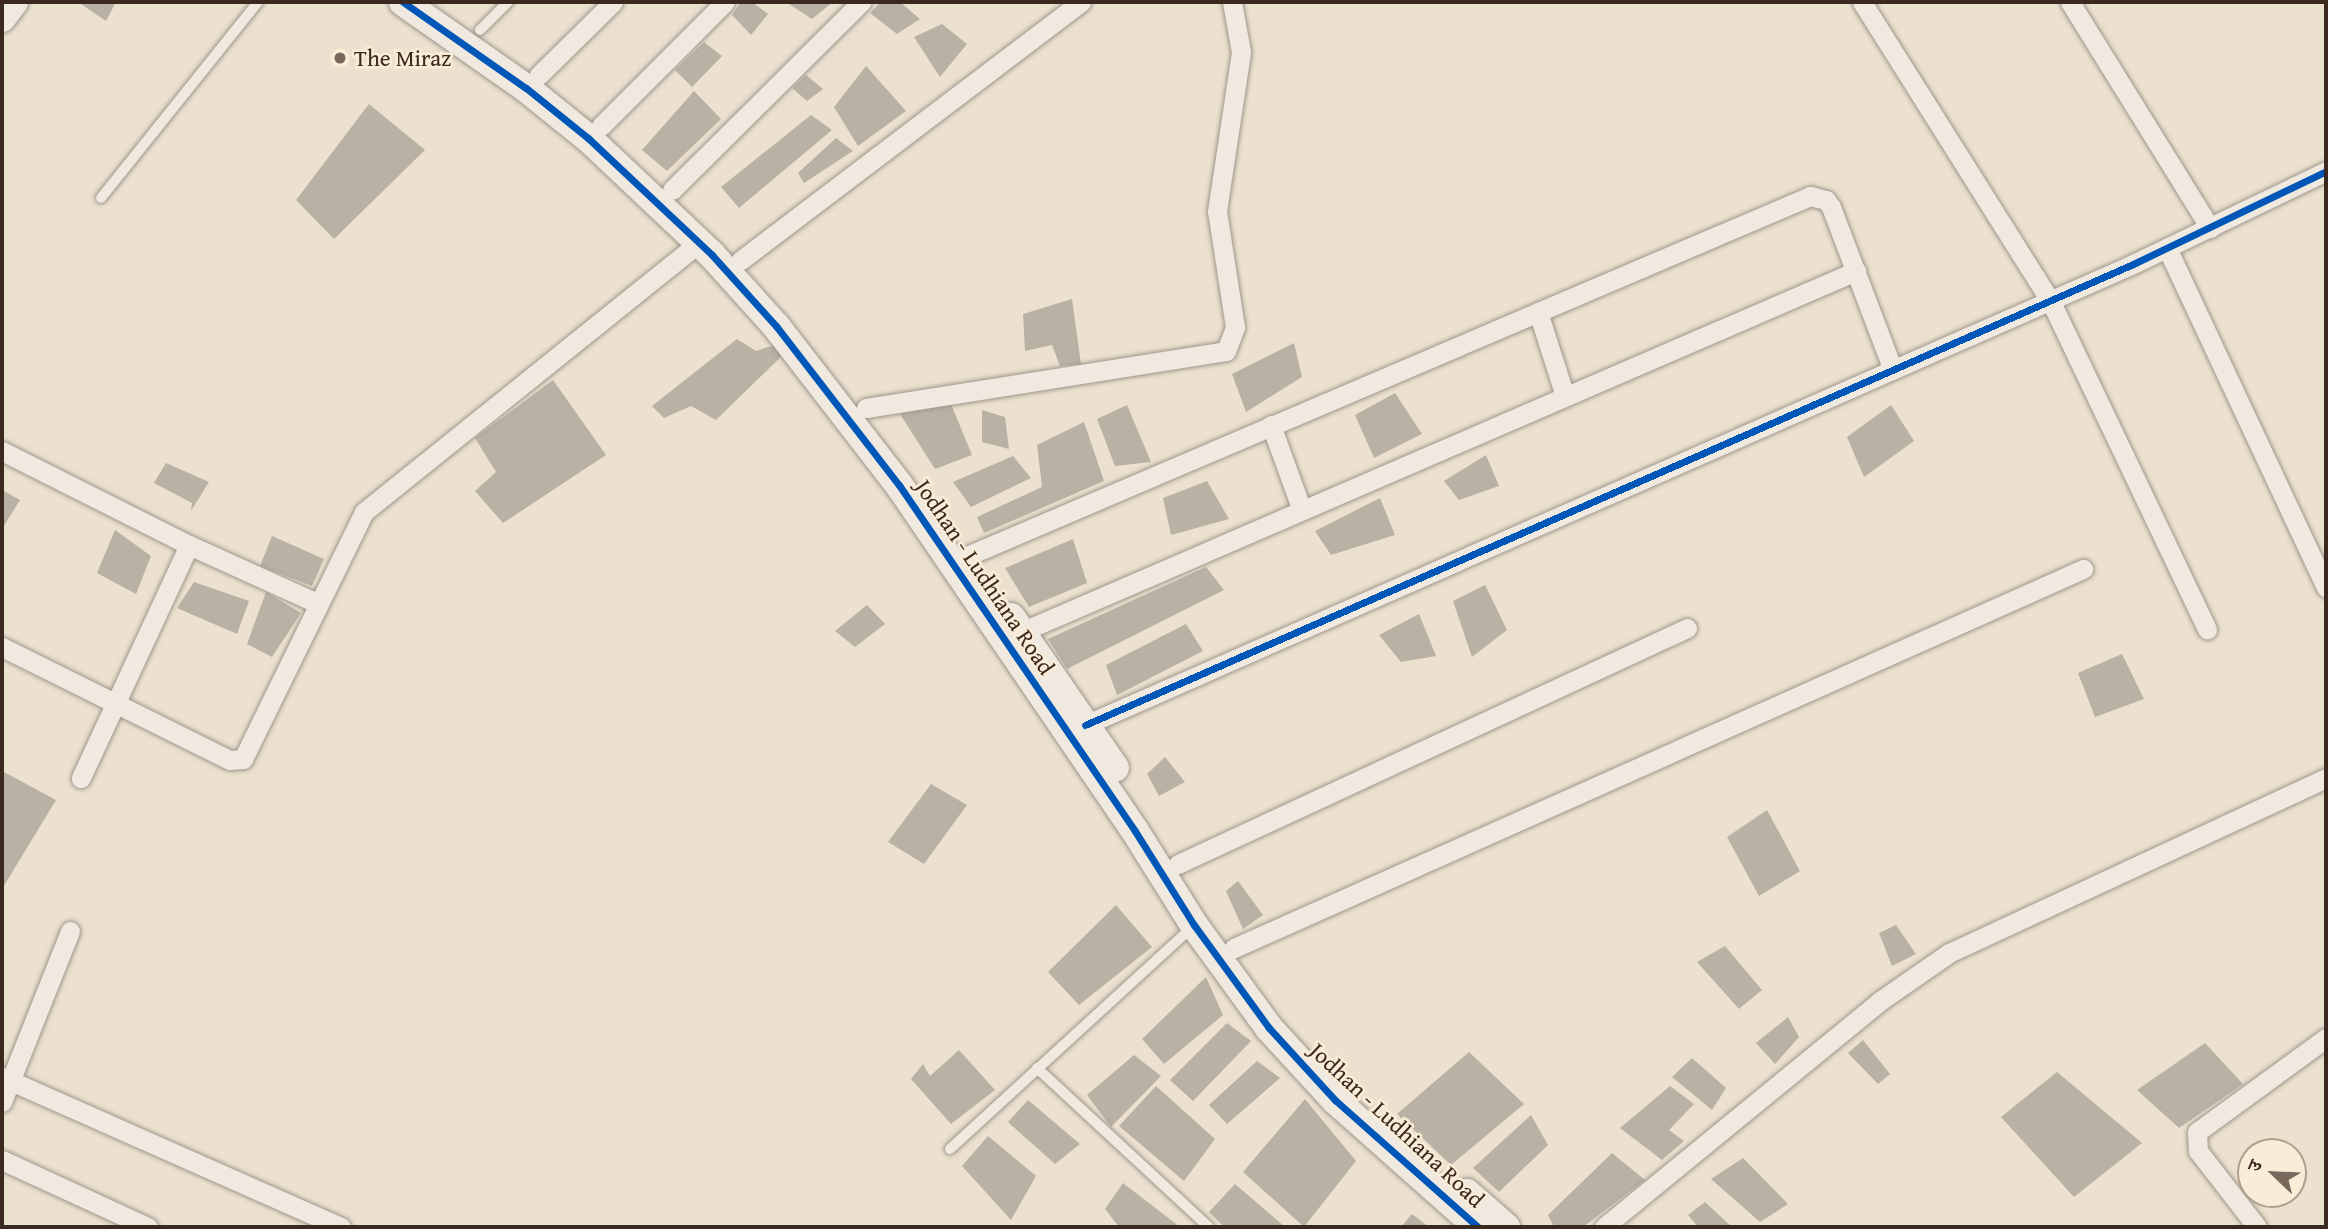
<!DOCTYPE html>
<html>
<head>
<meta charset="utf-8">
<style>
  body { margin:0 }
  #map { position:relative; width:2328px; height:1229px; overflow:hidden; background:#ece1cf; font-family:"Gentium Book Plus","Noto Serif Devanagari",serif }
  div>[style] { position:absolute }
  .building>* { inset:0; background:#b9b1a4 }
  .roads { filter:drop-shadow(0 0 2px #9e968b) drop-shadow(0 0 2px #9e968b) }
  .lane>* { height:10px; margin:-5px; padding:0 5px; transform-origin:5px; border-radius:5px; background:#efe9e0 }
  .street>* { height:19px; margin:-9.5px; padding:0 9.5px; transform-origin:9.5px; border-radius:9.5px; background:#efe9e0 }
  .secondary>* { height:28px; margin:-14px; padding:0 14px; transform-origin:14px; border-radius:14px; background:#efe9e0 }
  .cycleway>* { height:7px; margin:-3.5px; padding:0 3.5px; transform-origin:3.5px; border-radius:3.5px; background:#0057b8 }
  .dots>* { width:19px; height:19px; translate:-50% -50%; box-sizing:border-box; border:4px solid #faedd8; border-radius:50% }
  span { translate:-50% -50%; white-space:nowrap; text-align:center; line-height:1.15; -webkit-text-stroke:5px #faedd8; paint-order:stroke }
  .poi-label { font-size:23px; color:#3b291f }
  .left { translate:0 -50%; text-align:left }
  .street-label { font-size:23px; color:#3b291f }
  .frame { position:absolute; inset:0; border:4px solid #3b291f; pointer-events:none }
  .north { position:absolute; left:2237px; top:1138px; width:70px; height:70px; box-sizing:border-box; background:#faedd8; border:2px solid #ae9f8e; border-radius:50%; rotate:293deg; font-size:19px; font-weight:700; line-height:28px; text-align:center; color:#3b291f }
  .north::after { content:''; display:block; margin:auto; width:24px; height:32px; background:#79695d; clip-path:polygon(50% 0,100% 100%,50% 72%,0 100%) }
</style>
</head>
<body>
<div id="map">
  <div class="building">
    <i style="clip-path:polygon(78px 2px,116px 2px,106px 21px)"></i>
    <i style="clip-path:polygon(741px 2px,752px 2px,768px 14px,751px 35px,732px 15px)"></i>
    <i style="clip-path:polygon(786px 2px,833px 2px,812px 19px)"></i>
    <i style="clip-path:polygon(881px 2px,900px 2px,920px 19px,897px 34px,870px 13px)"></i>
    <i style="clip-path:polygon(942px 24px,967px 44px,940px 77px,914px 37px)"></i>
    <i style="clip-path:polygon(704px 42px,722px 56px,692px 87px,675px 70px)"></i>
    <i style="clip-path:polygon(866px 66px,906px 111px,858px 146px,834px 107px)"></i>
    <i style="clip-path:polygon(806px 75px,823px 89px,807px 101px,792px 88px)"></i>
    <i style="clip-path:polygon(694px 91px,721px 119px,667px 171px,642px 150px)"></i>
    <i style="clip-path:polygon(369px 104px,425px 150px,334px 239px,296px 200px)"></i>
    <i style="clip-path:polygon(811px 115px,832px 130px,739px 208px,721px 187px)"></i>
    <i style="clip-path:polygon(836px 138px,853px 151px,804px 183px,798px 173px)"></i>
    <i style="clip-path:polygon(1072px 299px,1081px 364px,1060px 366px,1052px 345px,1025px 351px,1023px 314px)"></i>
    <i style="clip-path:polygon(737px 339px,756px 351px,778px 344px,786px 352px,716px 420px,691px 406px,664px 418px,652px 406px)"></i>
    <i style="clip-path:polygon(1294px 343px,1302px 377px,1246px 412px,1232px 374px)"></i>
    <i style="clip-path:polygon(553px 380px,606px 455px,503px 523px,475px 491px,496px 472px,475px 438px)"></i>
    <i style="clip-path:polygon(1395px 393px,1422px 434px,1374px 458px,1355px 415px)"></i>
    <i style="clip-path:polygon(951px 404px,972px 455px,935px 469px,900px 414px)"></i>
    <i style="clip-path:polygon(1127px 405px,1151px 462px,1115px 466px,1097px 419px)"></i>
    <i style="clip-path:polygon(1891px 405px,1914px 441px,1864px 477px,1847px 437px)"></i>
    <i style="clip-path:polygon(982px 410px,1005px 417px,1009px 449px,982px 442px)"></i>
    <i style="clip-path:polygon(1084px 422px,1104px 481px,984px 533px,977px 517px,1042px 487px,1037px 445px)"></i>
    <i style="clip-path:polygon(1486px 455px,1499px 486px,1459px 500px,1444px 481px)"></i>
    <i style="clip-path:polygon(1013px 456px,1031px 478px,971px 507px,953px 482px)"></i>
    <i style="clip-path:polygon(166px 463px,209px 482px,191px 511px,192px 503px,154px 483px)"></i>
    <i style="clip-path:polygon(1207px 481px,1229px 519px,1171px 535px,1163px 498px)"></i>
    <i style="clip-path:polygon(2px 490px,20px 500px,2px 529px)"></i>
    <i style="clip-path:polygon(1380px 498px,1395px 535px,1331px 555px,1315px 531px)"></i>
    <i style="clip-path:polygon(115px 530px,151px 556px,136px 594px,97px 573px)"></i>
    <i style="clip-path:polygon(272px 536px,324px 559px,312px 586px,260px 566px)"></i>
    <i style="clip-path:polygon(1073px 539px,1087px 583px,1029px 607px,1005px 568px)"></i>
    <i style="clip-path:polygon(1206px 567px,1224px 590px,1067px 669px,1048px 639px)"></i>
    <i style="clip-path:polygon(194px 582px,249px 601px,237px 634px,177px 608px)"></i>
    <i style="clip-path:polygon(1485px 585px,1507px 630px,1472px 657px,1453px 601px)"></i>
    <i style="clip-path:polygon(266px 592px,301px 613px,272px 657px,247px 644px)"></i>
    <i style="clip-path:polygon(867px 605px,885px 624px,855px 647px,835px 631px)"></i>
    <i style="clip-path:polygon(1419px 614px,1436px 656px,1401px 662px,1379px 635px)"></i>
    <i style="clip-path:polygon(1186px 624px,1203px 651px,1117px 695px,1106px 665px)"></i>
    <i style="clip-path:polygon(2122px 654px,2144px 699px,2095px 717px,2078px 673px)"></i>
    <i style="clip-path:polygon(1165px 757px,1185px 782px,1159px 796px,1147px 774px)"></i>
    <i style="clip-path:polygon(2px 771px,56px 800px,2px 889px)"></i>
    <i style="clip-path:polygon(931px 784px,967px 805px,924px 864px,888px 842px)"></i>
    <i style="clip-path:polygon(1767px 810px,1800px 871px,1759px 896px,1727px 837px)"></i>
    <i style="clip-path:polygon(1238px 881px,1263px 915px,1243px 929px,1226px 891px)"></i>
    <i style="clip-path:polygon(1116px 905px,1152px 947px,1079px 1005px,1048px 972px)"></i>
    <i style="clip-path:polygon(1896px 925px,1916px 954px,1892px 966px,1879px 933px)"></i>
    <i style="clip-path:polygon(1725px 946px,1762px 990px,1739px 1009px,1697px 962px)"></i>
    <i style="clip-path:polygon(1206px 977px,1223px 1015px,1164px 1064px,1142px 1039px)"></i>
    <i style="clip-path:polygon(1788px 1017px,1799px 1037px,1775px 1064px,1756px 1043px)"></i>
    <i style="clip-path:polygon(1227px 1023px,1251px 1041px,1193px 1101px,1170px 1080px)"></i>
    <i style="clip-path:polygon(1863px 1040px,1890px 1074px,1878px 1084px,1848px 1053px)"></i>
    <i style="clip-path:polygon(2205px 1043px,2243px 1084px,2179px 1128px,2137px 1090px)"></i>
    <i style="clip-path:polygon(959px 1050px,995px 1090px,951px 1124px,911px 1079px,923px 1064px,930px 1076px)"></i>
    <i style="clip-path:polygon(1469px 1052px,1524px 1104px,1451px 1165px,1397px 1114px)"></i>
    <i style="clip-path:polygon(1134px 1055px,1161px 1076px,1111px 1127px,1087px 1095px)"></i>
    <i style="clip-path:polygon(1692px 1058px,1726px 1088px,1712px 1110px,1672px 1077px)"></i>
    <i style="clip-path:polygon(1257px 1061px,1280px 1078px,1227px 1124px,1209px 1105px)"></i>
    <i style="clip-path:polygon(2057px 1072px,2142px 1143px,2074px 1197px,2001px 1117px)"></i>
    <i style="clip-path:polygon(1156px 1086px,1215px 1139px,1184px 1181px,1119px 1126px)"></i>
    <i style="clip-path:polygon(1670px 1086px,1694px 1104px,1669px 1130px,1684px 1141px,1662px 1160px,1620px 1128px)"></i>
    <i style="clip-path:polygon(1305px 1099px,1356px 1161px,1304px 1227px,1243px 1172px)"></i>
    <i style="clip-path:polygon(1028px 1100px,1080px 1144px,1055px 1164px,1008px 1122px)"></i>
    <i style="clip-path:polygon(1531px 1115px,1548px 1145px,1499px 1192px,1473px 1168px)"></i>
    <i style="clip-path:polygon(988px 1136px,1036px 1176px,1011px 1220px,962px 1166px)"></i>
    <i style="clip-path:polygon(1612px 1153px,1645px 1180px,1583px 1227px,1554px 1227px,1548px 1215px)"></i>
    <i style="clip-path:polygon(1743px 1158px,1788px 1204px,1760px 1222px,1711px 1179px)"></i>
    <i style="clip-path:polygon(1123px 1183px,1180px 1227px,1119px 1227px,1105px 1209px)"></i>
    <i style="clip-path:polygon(1235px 1184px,1285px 1227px,1224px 1227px,1209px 1212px)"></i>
    <i style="clip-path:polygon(1705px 1202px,1732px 1227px,1698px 1227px,1688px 1215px)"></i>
    <i style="clip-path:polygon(1412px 1214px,1429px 1227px,1401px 1227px)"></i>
  </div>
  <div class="roads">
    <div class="lane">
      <i style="left:480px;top:30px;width:40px;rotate:-45deg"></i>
      <i style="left:101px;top:198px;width:251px;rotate:-51.3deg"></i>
      <i style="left:1037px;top:1068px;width:234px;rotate:42.8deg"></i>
      <i style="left:950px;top:1149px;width:327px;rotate:-42.5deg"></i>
    </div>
    <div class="street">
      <i style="left:1862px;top:2px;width:352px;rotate:57.8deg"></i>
      <i style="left:2050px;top:300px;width:365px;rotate:64.5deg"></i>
      <i style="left:2070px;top:2px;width:266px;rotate:58.2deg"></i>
      <i style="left:539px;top:75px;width:104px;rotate:-44.6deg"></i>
      <i style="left:601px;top:126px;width:175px;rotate:-45deg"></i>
      <i style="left:672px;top:190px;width:267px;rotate:-44.8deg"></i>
      <i style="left:2167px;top:248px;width:375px;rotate:64.9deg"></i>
      <i style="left:741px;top:260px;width:427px;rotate:-37.2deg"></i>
      <i style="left:1538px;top:312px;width:88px;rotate:72.2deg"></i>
      <i style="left:866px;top:408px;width:364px;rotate:-9deg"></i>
      <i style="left:1226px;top:351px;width:26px;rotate:-69deg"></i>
      <i style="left:1235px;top:327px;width:117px;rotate:-98.8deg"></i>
      <i style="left:1217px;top:211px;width:161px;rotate:-81.4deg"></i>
      <i style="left:1241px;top:52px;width:51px;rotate:-100.2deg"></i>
      <i style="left:1271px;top:425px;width:88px;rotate:70.1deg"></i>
      <i style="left:2px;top:451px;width:209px;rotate:26.7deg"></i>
      <i style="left:189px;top:545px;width:257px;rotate:114.9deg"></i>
      <i style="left:189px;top:545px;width:141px;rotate:24.4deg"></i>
      <i style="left:967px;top:556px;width:917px;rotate:-23.12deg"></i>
      <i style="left:1810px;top:196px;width:16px;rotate:14deg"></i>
      <i style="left:1826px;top:200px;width:9px;rotate:54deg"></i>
      <i style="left:1831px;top:207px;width:174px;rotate:69.2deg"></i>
      <i style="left:1021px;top:632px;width:910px;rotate:-23.38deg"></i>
      <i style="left:2px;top:647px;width:254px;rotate:26.4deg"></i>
      <i style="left:230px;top:760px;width:13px;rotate:-4deg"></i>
      <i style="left:243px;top:759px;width:275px;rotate:-63.9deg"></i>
      <i style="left:364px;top:512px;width:429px;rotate:-38.8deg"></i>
      <i style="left:1085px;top:725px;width:1143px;rotate:-23.74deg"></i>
      <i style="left:2131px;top:265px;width:216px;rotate:-25.7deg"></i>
      <i style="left:1178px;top:864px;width:561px;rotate:-24.87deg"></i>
      <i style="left:1234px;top:948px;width:930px;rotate:-24.06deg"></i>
      <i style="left:2px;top:1077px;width:371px;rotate:23.9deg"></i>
      <i style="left:2px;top:1102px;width:184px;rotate:-68.3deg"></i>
      <i style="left:2px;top:1160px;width:161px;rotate:24.7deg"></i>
      <i style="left:1604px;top:1227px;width:357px;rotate:-39.3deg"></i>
      <i style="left:1880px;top:1001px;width:84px;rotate:-34.8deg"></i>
      <i style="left:1949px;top:953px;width:416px;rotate:-24.9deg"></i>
      <i style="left:2257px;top:1227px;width:96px;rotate:-127.8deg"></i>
      <i style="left:2198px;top:1151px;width:19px;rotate:-93deg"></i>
      <i style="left:2197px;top:1132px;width:160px;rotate:-36.1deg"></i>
    </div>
    <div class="secondary">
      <i style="left:403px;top:2px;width:150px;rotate:35deg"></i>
      <i style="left:526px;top:88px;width:80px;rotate:38.9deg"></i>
      <i style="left:588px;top:138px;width:170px;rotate:43.3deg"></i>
      <i style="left:712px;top:255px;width:96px;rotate:48deg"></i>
      <i style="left:776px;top:326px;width:201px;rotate:52.3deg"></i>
      <i style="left:899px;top:485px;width:419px;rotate:55.7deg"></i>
      <i style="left:1135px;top:831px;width:111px;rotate:57.9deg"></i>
      <i style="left:1194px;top:925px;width:127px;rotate:53.9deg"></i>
      <i style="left:1269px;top:1028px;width:98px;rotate:47.5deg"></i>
      <i style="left:1335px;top:1100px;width:191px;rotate:41.6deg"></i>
      <i style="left:2px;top:18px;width:20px;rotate:-53deg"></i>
      <i style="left:1011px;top:617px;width:183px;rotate:55.4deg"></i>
      <i style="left:1467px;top:1193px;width:52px;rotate:41.1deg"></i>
    </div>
  </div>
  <div class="cycleway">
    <i style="left:403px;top:2px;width:150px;rotate:35deg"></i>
    <i style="left:526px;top:88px;width:80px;rotate:38.9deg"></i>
    <i style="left:588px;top:138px;width:170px;rotate:43.3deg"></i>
    <i style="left:712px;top:255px;width:96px;rotate:48deg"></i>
    <i style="left:776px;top:326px;width:201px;rotate:52.3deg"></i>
    <i style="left:899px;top:485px;width:419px;rotate:55.7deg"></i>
    <i style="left:1135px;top:831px;width:111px;rotate:57.9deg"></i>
    <i style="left:1194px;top:925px;width:127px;rotate:53.9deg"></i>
    <i style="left:1269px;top:1028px;width:98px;rotate:47.5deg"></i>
    <i style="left:1335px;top:1100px;width:191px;rotate:41.6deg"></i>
    <i style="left:1085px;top:725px;width:1143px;rotate:-23.74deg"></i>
    <i style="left:2131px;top:265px;width:216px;rotate:-25.7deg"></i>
  </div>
  <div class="dots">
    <i style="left:340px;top:58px;background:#79695d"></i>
  </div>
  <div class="poi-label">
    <span class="left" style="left:354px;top:58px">The Miraz</span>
  </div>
  <div class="street-label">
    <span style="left:985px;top:577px;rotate:56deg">Jodhan - Ludhiana Road</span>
    <span style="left:1397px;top:1125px;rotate:43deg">Jodhan - Ludhiana Road</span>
  </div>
  <div class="frame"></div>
  <div class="north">उ</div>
</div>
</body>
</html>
